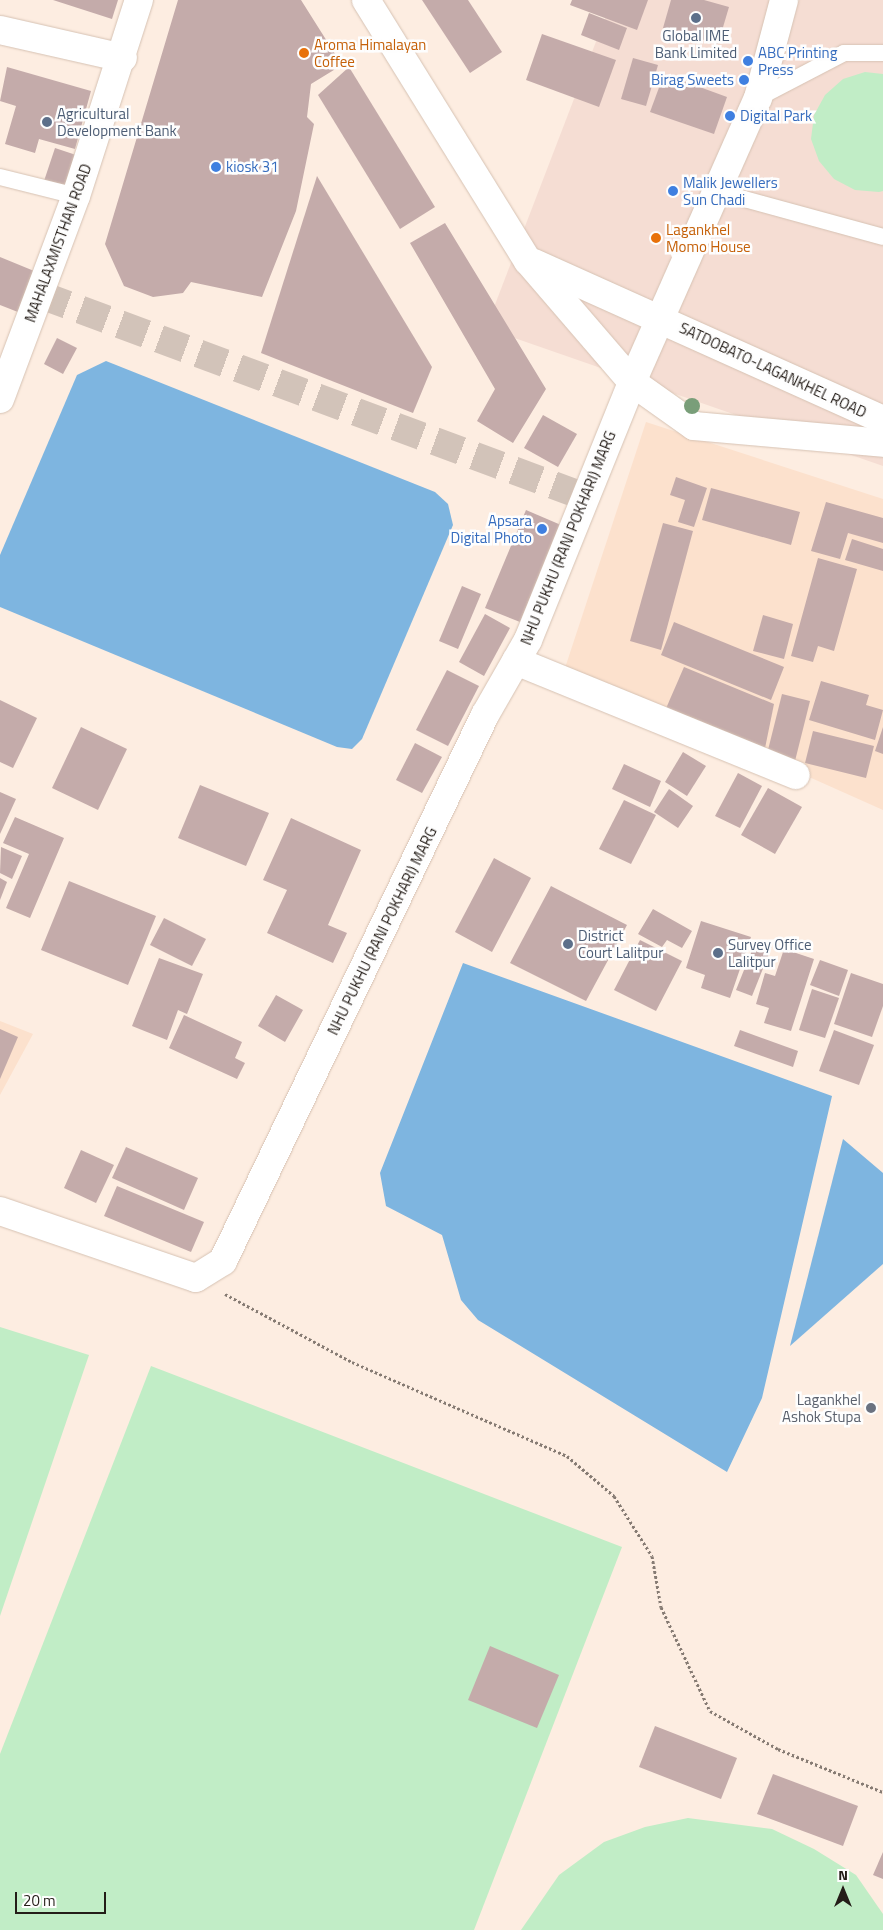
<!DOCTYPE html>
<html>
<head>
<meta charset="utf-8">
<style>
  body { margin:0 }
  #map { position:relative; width:883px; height:1930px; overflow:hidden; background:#fdede1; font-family:"Titillium Web",sans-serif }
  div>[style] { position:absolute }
  .built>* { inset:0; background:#fce1cd }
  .industrial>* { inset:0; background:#f5ddd3 }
  .green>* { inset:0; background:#c1edc6 }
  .water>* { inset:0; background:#7eb5e0 }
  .building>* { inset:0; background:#c4abaa }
  .street-tunnel>* { height:28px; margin-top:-14px; transform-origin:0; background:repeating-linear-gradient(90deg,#d2c3b9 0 28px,transparent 0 42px) }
  .path>* { height:3px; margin-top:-1.5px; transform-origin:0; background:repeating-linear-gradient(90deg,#867b73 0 2.5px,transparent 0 5px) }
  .roads { filter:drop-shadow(0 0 1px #d6c2b3) drop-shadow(0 0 1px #d6c2b3) }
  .lane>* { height:16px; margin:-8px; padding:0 8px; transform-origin:8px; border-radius:8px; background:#fff }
  .street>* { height:28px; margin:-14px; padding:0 14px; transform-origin:14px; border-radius:14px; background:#fff }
  .secondary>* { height:28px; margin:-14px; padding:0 14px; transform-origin:14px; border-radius:14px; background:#fff }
  .primary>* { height:28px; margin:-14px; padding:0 14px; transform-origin:14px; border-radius:14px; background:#fff }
  .trees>* { width:16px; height:16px; margin:-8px; border-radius:50%; background:#799e79 }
  .dots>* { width:14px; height:14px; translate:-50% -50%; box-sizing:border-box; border:2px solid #fefefe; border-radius:50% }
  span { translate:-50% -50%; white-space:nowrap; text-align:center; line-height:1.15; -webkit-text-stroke:5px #fefefe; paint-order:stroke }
  .service-label { font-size:15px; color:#4e5e75 }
  .left { translate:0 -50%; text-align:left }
  .food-label { font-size:15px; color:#c56008 }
  .shop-label { font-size:15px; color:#366cbe }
  .right { translate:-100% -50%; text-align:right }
  .street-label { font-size:15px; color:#241d18 }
  .worship-label { font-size:15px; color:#5b616d }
  .north { position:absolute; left:818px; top:1865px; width:50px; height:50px; -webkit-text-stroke:4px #fefefe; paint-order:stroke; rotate:0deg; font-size:14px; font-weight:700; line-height:20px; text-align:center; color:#241d18 }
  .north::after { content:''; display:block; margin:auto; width:18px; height:22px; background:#241d18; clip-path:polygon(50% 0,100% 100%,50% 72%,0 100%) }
  .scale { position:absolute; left:15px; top:1892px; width:91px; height:22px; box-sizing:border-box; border:2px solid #241d18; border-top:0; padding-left:6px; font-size:15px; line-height:18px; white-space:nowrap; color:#241d18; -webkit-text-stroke:4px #fefefe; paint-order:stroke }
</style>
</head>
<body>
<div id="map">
  <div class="built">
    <i style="clip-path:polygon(646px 422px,883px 499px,883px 810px,565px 668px)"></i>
    <i style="clip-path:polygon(0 1021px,33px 1034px,0 1095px)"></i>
  </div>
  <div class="industrial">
    <i style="clip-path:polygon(612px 0,883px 0,883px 466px,486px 328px)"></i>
  </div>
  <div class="green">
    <i style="clip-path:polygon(865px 72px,883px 74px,883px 191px,879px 192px,855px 190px,834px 179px,819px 161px,811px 139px,814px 115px,825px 95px,843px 79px)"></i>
    <i style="clip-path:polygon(0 1327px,89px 1355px,0 1616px)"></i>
    <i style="clip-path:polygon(151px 1366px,622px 1547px,474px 1930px,0 1930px,0 1754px)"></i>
    <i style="clip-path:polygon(688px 1818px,772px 1829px,814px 1849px,856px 1875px,883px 1914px,883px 1930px,521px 1930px,559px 1875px,604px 1842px,645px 1827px)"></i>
  </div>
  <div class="water">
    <i style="clip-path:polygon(106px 361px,435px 492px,448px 504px,453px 525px,362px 739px,352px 749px,337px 747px,0 607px,0 555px,77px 375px)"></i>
    <i style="clip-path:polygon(463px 963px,832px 1096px,762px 1398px,727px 1472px,478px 1320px,461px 1300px,442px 1235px,386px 1206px,380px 1173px)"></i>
    <i style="clip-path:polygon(843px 1139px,883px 1173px,883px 1264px,790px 1346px)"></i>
  </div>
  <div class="building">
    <i style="clip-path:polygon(53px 0,118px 0,112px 19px)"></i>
    <i style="clip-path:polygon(178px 0,301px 0,342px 65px,311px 84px,307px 117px,314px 124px,296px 211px,262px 297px,191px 282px,183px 293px,153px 297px,124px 286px,105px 244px)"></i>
    <i style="clip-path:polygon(422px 0,468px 0,502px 52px,470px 73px)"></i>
    <i style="clip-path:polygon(572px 0,648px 0,637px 30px,570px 5px)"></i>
    <i style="clip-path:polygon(671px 0,704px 0,729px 7px,718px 44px,663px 28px)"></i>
    <i style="clip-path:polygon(589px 13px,627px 28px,619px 50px,581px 35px)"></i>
    <i style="clip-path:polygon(542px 34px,616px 60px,599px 107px,526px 80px)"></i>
    <i style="clip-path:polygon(633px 58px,658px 65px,646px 106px,621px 99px)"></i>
    <i style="clip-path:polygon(7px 67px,91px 91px,75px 149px,39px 139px,35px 153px,5px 144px,16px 106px,0 101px)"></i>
    <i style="clip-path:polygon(349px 67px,435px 207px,400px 229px,318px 95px)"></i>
    <i style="clip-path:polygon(664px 74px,727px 97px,714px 134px,650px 112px)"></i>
    <i style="clip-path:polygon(55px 148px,76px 155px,65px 188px,44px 181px)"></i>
    <i style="clip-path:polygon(317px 176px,432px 367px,413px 413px,261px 353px)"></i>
    <i style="clip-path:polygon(445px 223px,546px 389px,513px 443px,477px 421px,495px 389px,410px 243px)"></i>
    <i style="clip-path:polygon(0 257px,39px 273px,23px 314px,0 305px)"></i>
    <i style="clip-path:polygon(57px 338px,77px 348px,63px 374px,44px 364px)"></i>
    <i style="clip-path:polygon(543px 415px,577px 434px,558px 467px,524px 448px)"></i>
    <i style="clip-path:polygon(676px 477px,707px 488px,694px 527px,678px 522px,685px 500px,670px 495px)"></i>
    <i style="clip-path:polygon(711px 488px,800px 512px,791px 545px,702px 520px)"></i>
    <i style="clip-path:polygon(826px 502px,883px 518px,883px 543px,848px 533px,840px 559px,811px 551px)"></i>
    <i style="clip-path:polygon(526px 510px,561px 525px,520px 622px,485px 608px)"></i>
    <i style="clip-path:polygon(663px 523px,693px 531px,661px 650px,630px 641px)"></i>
    <i style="clip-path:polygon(852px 539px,883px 549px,883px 571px,845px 560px)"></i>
    <i style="clip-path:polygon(818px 558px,857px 569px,834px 651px,818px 646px,813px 662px,791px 656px)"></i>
    <i style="clip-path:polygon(462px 586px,481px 594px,458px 649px,439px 641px)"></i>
    <i style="clip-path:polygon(485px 614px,510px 628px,484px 676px,459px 662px)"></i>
    <i style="clip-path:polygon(763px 615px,793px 624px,784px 659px,753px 651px)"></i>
    <i style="clip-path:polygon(674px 622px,784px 667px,771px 700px,661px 655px)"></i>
    <i style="clip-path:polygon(684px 667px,774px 704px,763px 758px,664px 713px)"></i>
    <i style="clip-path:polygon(447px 670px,479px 686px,448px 746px,416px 730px)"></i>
    <i style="clip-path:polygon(821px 681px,869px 695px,866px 705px,883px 710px,875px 740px,809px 720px)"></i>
    <i style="clip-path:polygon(782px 694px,810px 701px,794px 765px,766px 758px)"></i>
    <i style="clip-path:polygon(0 700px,37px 718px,13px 768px,0 762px)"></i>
    <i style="clip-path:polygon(81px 727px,127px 749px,98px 810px,52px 788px)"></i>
    <i style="clip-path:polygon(883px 727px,883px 754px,875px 751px)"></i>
    <i style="clip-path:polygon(813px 731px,874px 746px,866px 778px,805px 763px)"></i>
    <i style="clip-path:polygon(415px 743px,442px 757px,422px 793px,396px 780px)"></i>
    <i style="clip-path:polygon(683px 752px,706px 766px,687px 796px,665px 782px)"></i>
    <i style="clip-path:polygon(624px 764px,661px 781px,650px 807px,612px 789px)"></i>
    <i style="clip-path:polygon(738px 773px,762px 786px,740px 828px,715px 816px)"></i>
    <i style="clip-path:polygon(200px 785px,269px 813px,246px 866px,178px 838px)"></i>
    <i style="clip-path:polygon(768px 788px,802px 807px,775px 854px,741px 835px)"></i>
    <i style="clip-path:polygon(669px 789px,693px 806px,678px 828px,654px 812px)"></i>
    <i style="clip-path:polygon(0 792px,16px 799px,0 834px)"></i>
    <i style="clip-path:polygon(624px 800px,656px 815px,631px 864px,599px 849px)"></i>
    <i style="clip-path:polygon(15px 817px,64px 838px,30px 918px,6px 908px,29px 854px,3px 843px)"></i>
    <i style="clip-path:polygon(291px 818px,361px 850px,328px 925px,347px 933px,333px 963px,267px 933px,287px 890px,263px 880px)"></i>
    <i style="clip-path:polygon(1px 847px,22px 856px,12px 879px,0 873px)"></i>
    <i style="clip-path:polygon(494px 858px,531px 878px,492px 952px,455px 932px)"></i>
    <i style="clip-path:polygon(0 878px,7px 882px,0 900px)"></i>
    <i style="clip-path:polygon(69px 881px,156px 916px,128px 985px,41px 950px)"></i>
    <i style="clip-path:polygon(551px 886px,627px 925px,586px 1001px,510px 963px)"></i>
    <i style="clip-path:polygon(653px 909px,692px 931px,682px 948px,667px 940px,662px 947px,638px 934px)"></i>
    <i style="clip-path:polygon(164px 918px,206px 939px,192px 966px,150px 945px)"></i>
    <i style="clip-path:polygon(701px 921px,751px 937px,730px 998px,701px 988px,705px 975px,686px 968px)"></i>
    <i style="clip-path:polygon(640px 940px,682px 961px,656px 1011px,614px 990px)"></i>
    <i style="clip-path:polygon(756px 940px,772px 946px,752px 996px,736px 990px)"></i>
    <i style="clip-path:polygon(784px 949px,814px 959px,791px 1031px,764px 1023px,769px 1008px,756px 1004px,765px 973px,775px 976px)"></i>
    <i style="clip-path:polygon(159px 958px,203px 974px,187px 1014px,178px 1010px,167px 1040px,132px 1026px)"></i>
    <i style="clip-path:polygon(820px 960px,848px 970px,839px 996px,810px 985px)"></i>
    <i style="clip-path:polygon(851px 973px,883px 984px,883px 1006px,872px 1037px,834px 1024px)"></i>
    <i style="clip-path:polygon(812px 989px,839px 998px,825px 1038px,799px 1030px)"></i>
    <i style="clip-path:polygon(276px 995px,303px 1010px,285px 1042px,258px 1026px)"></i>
    <i style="clip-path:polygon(184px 1015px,242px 1042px,235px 1058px,245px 1063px,237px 1079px,169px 1048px)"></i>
    <i style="clip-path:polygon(0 1029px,18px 1037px,0 1079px)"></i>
    <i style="clip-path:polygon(740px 1030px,798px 1051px,793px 1067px,734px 1046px)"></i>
    <i style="clip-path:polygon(834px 1030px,874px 1045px,859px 1085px,819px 1071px)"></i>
    <i style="clip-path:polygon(126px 1147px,198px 1178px,184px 1210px,112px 1178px)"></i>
    <i style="clip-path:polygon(81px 1150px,114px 1165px,96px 1203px,64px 1188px)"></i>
    <i style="clip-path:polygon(117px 1186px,204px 1222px,191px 1252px,104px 1216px)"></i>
    <i style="clip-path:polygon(490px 1646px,559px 1675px,537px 1728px,468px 1700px)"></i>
    <i style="clip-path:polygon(655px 1726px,737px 1758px,721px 1799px,639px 1767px)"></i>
    <i style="clip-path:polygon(773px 1774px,858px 1806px,843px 1846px,757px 1814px)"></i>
    <i style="clip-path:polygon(883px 1852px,883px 1879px,873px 1875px)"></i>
  </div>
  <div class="street-tunnel">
    <i style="left:41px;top:295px;width:578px;rotate:20.35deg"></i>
  </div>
  <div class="path">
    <i style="left:225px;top:1294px;width:144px;rotate:28.2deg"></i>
    <i style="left:352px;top:1362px;width:235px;rotate:23.6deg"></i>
    <i style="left:567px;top:1456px;width:62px;rotate:40.4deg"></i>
    <i style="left:614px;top:1496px;width:71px;rotate:57.7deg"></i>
    <i style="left:652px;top:1556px;width:52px;rotate:80deg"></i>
    <i style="left:661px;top:1607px;width:115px;rotate:64.8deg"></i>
    <i style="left:710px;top:1711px;width:78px;rotate:29.2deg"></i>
    <i style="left:778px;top:1749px;width:113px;rotate:22.3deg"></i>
  </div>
  <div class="roads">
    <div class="lane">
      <i style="left:758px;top:98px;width:97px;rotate:-27.6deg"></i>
      <i style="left:844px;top:53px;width:39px"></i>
      <i style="left:0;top:177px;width:78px;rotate:14deg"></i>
      <i style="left:715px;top:191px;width:174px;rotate:15.3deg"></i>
    </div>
    <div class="street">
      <i style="left:0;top:30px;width:126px;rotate:12.8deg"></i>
      <i style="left:516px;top:661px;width:302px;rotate:22.2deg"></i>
      <i style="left:0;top:1211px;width:207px;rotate:18.9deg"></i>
      <i style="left:196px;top:1278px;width:32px;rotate:-32deg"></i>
      <i style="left:223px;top:1261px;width:606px;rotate:-64.37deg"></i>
      <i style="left:485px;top:715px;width:86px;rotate:-60.2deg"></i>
      <i style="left:528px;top:640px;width:278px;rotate:-68deg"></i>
    </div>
    <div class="secondary">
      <i style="left:632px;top:382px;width:311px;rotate:-66.1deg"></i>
      <i style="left:758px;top:98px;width:101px;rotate:-75.1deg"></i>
      <i style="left:0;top:399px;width:217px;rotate:-69.5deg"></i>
      <i style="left:76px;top:196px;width:206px;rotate:-72.2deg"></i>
    </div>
    <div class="primary">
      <i style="left:366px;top:0;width:307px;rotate:58.2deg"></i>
      <i style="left:528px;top:261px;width:160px;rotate:49.3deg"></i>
      <i style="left:632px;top:382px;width:76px;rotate:35.4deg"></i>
      <i style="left:694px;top:426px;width:190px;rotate:5.1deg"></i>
      <i style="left:534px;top:263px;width:383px;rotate:24.2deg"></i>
    </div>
  </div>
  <div class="trees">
    <i style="left:692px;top:406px"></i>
  </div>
  <div class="dots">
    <i style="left:696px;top:18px;background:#5c6f8a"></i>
    <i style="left:304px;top:53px;background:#e8710a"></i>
    <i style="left:748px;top:61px;background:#3f7fe0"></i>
    <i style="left:744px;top:80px;background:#3f7fe0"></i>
    <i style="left:730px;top:116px;background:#3f7fe0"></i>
    <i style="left:47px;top:122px;background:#5c6f8a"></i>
    <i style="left:216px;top:167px;background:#3f7fe0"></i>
    <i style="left:673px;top:191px;background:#3f7fe0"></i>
    <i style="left:656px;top:238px;background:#e8710a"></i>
    <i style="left:542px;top:529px;background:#3f7fe0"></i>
    <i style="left:568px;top:944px;background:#5c6f8a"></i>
    <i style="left:718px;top:953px;background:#5c6f8a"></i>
    <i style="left:871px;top:1408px;background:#6b7280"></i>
  </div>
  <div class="service-label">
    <span style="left:696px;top:44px">Global IME<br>Bank Limited</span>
    <span class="left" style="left:57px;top:122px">Agricultural<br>Development Bank</span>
    <span class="left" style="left:578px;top:944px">District<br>Court Lalitpur</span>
    <span class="left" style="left:728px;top:953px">Survey Office<br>Lalitpur</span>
  </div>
  <div class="food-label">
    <span class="left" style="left:314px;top:53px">Aroma Himalayan<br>Coffee</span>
    <span class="left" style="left:666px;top:238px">Lagankhel<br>Momo House</span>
  </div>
  <div class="shop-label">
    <span class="left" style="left:758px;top:61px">ABC Printing<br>Press</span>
    <span class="right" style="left:734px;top:80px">Birag Sweets</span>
    <span class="left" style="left:740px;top:116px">Digital Park</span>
    <span class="left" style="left:226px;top:167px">kiosk 31</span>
    <span class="left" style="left:683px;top:191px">Malik Jewellers<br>Sun Chadi</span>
    <span class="right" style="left:532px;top:529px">Apsara<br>Digital Photo</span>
  </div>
  <div class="street-label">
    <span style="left:58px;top:243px;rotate:-70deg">MAHALAXMISTHAN ROAD</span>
    <span style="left:773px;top:370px;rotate:25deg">SATDOBATO-LAGANKHEL ROAD</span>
    <span style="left:568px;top:538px;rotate:-68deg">NHU PUKHU (RANI POKHARI) MARG</span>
    <span style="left:382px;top:931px;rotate:-64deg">NHU PUKHU (RANI POKHARI) MARG</span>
  </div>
  <div class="worship-label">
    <span class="right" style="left:861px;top:1408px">Lagankhel<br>Ashok Stupa</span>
  </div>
  <div class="north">N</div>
  <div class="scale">20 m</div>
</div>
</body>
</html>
